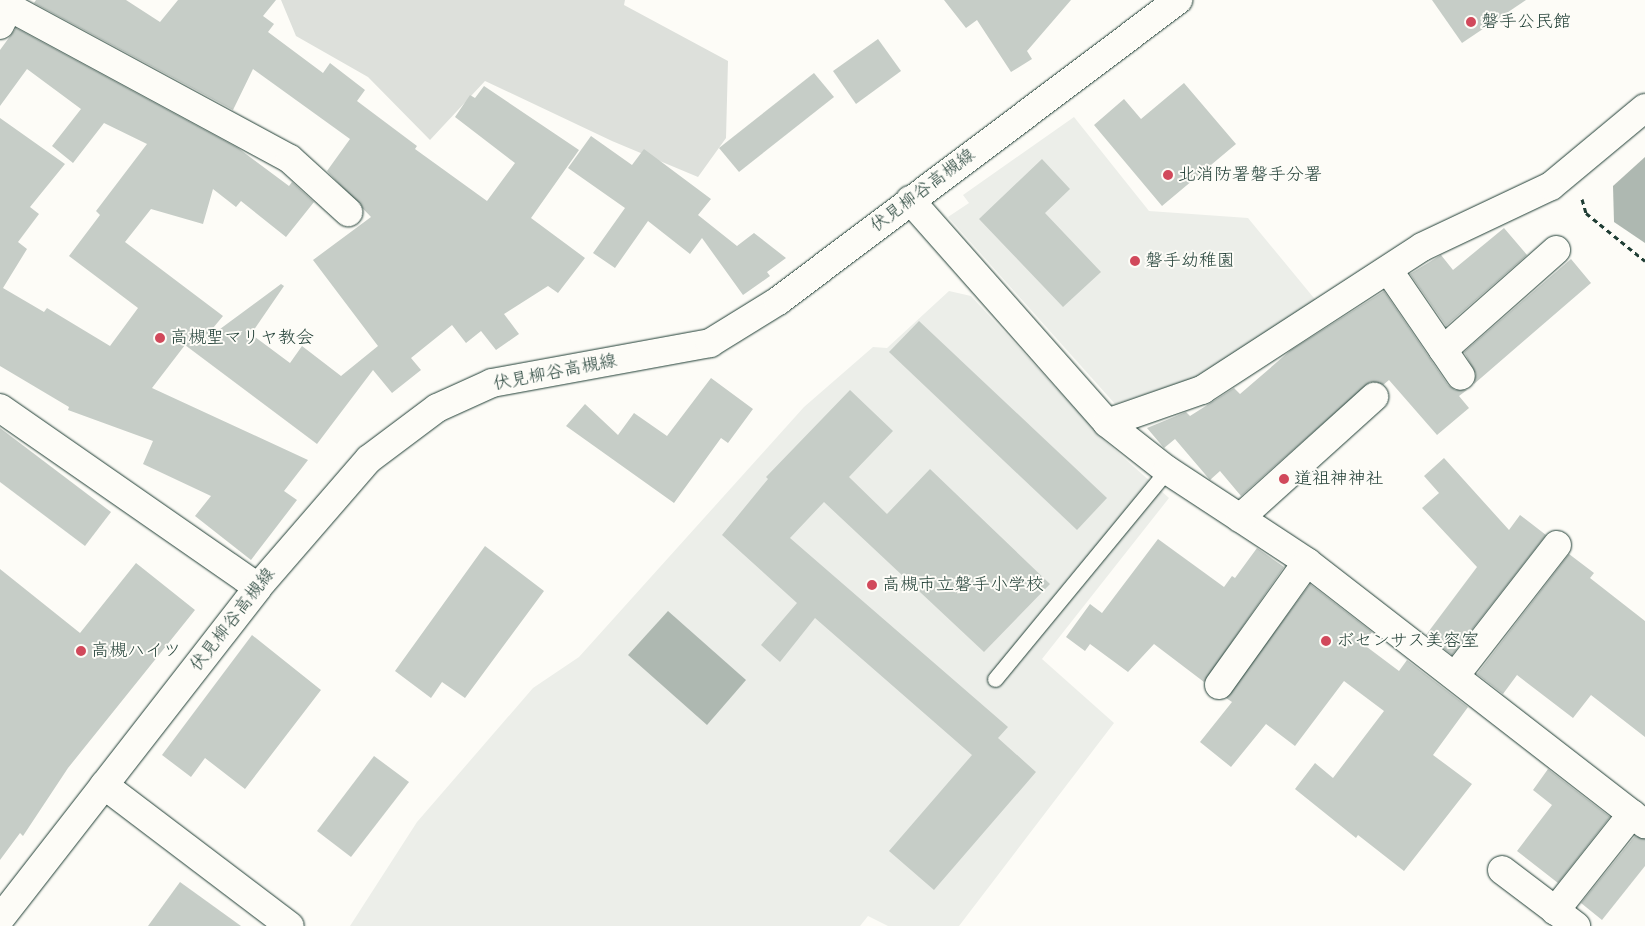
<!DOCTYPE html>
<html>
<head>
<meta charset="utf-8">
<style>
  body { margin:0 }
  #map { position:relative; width:1645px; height:926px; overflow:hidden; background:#fdfcf7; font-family:"Architects Daughter","Klee One",sans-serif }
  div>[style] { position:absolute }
  .built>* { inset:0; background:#eceee9 }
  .green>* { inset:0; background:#dde0db }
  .water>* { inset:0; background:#aeb8b1 }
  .building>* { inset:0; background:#c6cdc7 }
  .path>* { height:3px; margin-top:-1.5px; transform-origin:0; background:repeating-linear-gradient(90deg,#1f3d34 0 5px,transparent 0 9px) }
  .roads { filter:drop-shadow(0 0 1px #1f3d34) drop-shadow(0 0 1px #1f3d34) }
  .service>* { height:15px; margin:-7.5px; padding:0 7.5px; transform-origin:7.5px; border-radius:7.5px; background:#fdfcf7 }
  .minor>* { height:28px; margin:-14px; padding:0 14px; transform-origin:14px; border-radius:14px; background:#fdfcf7 }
  .tertiary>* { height:28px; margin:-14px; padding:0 14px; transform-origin:14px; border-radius:14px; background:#fdfcf7 }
  .primary>* { height:28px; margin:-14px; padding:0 14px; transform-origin:14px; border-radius:14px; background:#fdfcf7 }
  .dots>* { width:14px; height:14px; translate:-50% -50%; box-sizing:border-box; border:2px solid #fdfcf7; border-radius:50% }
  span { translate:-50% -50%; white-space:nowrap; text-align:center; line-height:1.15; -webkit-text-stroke:4px #fdfcf7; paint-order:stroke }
  .poi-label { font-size:18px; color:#1f3d34 }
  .left { translate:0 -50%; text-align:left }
  .street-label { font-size:18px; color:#1f3d34 }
</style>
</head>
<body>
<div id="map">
  <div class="built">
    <i style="clip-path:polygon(1074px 117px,1149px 211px,1248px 218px,1318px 303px,1209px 373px,1115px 404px,948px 217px,969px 203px,963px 195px)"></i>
    <i style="clip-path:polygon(949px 291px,971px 296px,1106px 442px,1169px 498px,1042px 659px,1114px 723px,959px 926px,888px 926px,868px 916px,860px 926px,350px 926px,417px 822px,533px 688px,579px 657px,804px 407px,873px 347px,887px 348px)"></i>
  </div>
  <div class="green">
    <i style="clip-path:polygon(281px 0,625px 0,624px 5px,728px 61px,726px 138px,698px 177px,612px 141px,485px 81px,430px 140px,368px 77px,296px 36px)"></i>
  </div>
  <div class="water">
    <i style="clip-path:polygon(1645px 157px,1645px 243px,1614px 222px,1613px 186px)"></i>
    <i style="clip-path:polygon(668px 611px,746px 680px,707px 725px,628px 655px)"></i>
  </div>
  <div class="building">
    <i style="clip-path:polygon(36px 0,126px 0,160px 22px,178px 0,276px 0,263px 16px,274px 24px,268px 32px,323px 73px,330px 63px,365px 90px,357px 101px,417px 146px,415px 149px,487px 201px,515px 163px,455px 117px,470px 95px,475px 98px,484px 86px,579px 150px,531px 218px,585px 258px,558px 293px,548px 286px,504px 314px,519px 334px,496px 350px,481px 331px,466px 343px,452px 325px,411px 358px,421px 370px,392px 393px,373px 370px,317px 444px,185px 345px,152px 388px,308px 460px,284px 491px,297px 500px,251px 560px,195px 516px,211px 496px,143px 464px,153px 441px,68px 410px,69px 407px,0 366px,0 118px,65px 164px,30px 207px,39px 214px,18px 242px,27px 249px,3px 288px,44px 312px,47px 308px,110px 346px,138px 308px,69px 256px,100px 215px,96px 211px,147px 144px,104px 123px,73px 163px,52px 146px,81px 109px,27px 69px,0 106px,0 50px,16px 28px,238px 148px,289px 186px,292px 182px,314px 202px,286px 237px,241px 201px,236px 207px,213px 189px,203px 224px,151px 209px,125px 242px,223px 316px,213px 328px,216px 332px,281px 284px,284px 286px,251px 334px,290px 363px,302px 346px,341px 376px,378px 346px,313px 260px,371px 217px,327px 171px,350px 139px,253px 69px,233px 110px,34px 3px)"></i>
    <i style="clip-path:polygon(944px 0,1071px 0,1027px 51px,1032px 59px,1011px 72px,977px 20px,966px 28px)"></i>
    <i style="clip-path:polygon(1432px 0,1526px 0,1462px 43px)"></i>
    <i style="clip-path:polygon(878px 39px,901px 71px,856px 104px,833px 71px)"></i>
    <i style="clip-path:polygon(814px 73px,834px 97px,739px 172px,719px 148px)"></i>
    <i style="clip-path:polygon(1184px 83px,1236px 144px,1162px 206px,1094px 125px,1124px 99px,1141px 119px)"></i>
    <i style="clip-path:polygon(591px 136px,632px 165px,644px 149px,711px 199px,698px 215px,737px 246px,754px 233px,786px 258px,767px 272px,770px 276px,743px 295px,702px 238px,690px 254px,648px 221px,615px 268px,593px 253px,625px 208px,568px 168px)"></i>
    <i style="clip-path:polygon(1042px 159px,1070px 189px,1045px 213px,1101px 272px,1063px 307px,979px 219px)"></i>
    <i style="clip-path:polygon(1504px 228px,1527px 255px,1446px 326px,1410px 274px,1441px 255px,1453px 270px)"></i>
    <i style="clip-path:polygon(1571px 259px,1591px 283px,1474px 384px,1476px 374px,1464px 352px)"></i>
    <i style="clip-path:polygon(1384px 291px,1448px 385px,1455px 390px,1467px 390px,1459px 396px,1469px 408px,1437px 435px,1389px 380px,1383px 385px,1370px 382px,1241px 496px,1220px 471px,1210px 480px,1175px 439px,1164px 448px,1147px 428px,1186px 412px,1190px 416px,1234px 388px,1240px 394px,1291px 350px)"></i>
    <i style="clip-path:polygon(919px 321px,1107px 498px,1077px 530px,889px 352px)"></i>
    <i style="clip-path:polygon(711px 378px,753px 409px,728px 443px,721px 438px,674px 503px,566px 426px,585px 404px,618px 435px,634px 413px,667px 436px)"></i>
    <i style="clip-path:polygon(850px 390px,893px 431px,849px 477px,887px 514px,930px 469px,1050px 584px,984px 652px,824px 502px,790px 538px,1008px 727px,998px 738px,1036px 772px,934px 890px,889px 851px,972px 755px,815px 618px,780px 662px,761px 645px,797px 603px,722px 535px,768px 479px,766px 477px)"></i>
    <i style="clip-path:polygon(0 428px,111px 512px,85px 546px,0 482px)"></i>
    <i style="clip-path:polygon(1444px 458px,1509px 530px,1520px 515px,1546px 535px,1452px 655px,1426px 635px,1477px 567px,1422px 508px,1439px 493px,1424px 476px)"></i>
    <i style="clip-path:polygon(1158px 539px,1224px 587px,1232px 576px,1235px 578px,1257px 548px,1284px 567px,1204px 682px,1154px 644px,1128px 672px,1090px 644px,1085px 651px,1066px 637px,1090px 604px,1102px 613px)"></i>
    <i style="clip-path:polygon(485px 546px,544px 591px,465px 698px,442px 682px,431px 698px,395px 671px)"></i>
    <i style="clip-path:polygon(1569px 554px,1594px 573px,1590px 578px,1645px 621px,1645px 737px,1591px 695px,1573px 718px,1517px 675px,1503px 694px,1477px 674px)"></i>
    <i style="clip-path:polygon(136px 563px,195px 610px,68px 768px,23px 836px,20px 833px,0 860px,0 569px,80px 633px)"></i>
    <i style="clip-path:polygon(1310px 584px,1372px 632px,1363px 644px,1399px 671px,1407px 660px,1468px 707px,1433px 755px,1472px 784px,1404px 871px,1358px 835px,1356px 838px,1295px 789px,1315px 763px,1333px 778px,1384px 711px,1344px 681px,1295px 746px,1266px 724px,1231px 767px,1200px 742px,1232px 702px,1226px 698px)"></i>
    <i style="clip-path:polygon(252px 635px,321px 690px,245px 789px,205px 758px,191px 777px,162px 755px)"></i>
    <i style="clip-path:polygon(374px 756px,409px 782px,351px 857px,317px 831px)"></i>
    <i style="clip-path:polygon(1548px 769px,1610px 817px,1558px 883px,1517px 851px,1552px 805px,1533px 790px)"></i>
    <i style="clip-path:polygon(1635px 836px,1645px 839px,1645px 866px,1602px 920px,1581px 903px)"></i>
    <i style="clip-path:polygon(180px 882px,241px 926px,148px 926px)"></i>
  </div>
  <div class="path">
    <i style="left:1582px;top:199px;width:15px;rotate:74deg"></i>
    <i style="left:1586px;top:213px;width:76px;rotate:39.1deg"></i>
  </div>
  <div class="roads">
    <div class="service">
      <i style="left:995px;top:679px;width:271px;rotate:-50.5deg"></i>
    </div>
    <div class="minor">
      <i style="left:0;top:25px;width:20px;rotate:-63deg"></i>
      <i style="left:9px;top:7px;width:319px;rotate:28.4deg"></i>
      <i style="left:290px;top:159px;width:79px;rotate:42.4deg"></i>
      <i style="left:910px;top:200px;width:298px;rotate:48.5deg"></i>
      <i style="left:1107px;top:423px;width:76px;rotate:38.1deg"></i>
      <i style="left:1167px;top:470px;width:168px;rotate:33.3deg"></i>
      <i style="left:1307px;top:562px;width:428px;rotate:37.8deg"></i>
      <i style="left:1389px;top:271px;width:127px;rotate:55.6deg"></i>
      <i style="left:1443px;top:350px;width:151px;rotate:-41.5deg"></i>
      <i style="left:1107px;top:423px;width:101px;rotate:-19.2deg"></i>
      <i style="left:1202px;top:390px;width:262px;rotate:-33deg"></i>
      <i style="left:1422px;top:247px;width:143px;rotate:-25.3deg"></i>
      <i style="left:1551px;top:186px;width:122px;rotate:-39.7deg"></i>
      <i style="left:1240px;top:518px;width:181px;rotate:-42.1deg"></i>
      <i style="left:1455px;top:676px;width:166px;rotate:-52.1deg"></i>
      <i style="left:1219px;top:685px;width:151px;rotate:-54.4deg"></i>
      <i style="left:104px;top:785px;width:233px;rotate:37.2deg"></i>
      <i style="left:1502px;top:870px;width:93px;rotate:37.1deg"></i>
      <i style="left:1555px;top:911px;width:124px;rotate:-51.6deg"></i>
    </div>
    <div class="tertiary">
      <i style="left:0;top:408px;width:314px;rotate:34.8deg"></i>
    </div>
    <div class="primary">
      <i style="left:0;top:919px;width:420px;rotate:-52.1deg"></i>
      <i style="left:258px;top:587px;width:169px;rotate:-49.1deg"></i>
      <i style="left:369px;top:459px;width:85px;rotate:-36.9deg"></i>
      <i style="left:437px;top:408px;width:60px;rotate:-24.4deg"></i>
      <i style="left:492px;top:383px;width:222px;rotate:-10.4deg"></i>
      <i style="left:710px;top:343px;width:80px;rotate:-31.7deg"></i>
      <i style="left:778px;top:301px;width:501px;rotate:-36.96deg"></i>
    </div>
  </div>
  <div class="dots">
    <i style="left:1471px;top:22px;background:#d1495b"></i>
    <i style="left:1168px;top:175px;background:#d1495b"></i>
    <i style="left:1135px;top:261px;background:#d1495b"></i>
    <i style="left:160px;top:338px;background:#d1495b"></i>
    <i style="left:1284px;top:479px;background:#d1495b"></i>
    <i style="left:872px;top:585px;background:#d1495b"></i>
    <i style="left:1326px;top:641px;background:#d1495b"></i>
    <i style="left:81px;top:651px;background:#d1495b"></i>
  </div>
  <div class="poi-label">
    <span class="left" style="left:1481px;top:22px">磐手公民館</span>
    <span class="left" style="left:1178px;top:175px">北消防署磐手分署</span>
    <span class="left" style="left:1145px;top:261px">磐手幼稚園</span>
    <span class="left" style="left:170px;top:338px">高槻聖マリヤ教会</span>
    <span class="left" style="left:1294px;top:479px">道祖神神社</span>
    <span class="left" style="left:882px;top:585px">高槻市立磐手小学校</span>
    <span class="left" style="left:1336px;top:641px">ボセンサス美容室</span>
    <span class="left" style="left:91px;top:651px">高槻ハイツ</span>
  </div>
  <div class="street-label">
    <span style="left:923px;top:191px;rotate:-37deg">伏見柳谷高槻線</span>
    <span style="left:555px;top:373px;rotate:-11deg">伏見柳谷高槻線</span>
    <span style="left:233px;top:620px;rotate:-52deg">伏見柳谷高槻線</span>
  </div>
</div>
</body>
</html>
